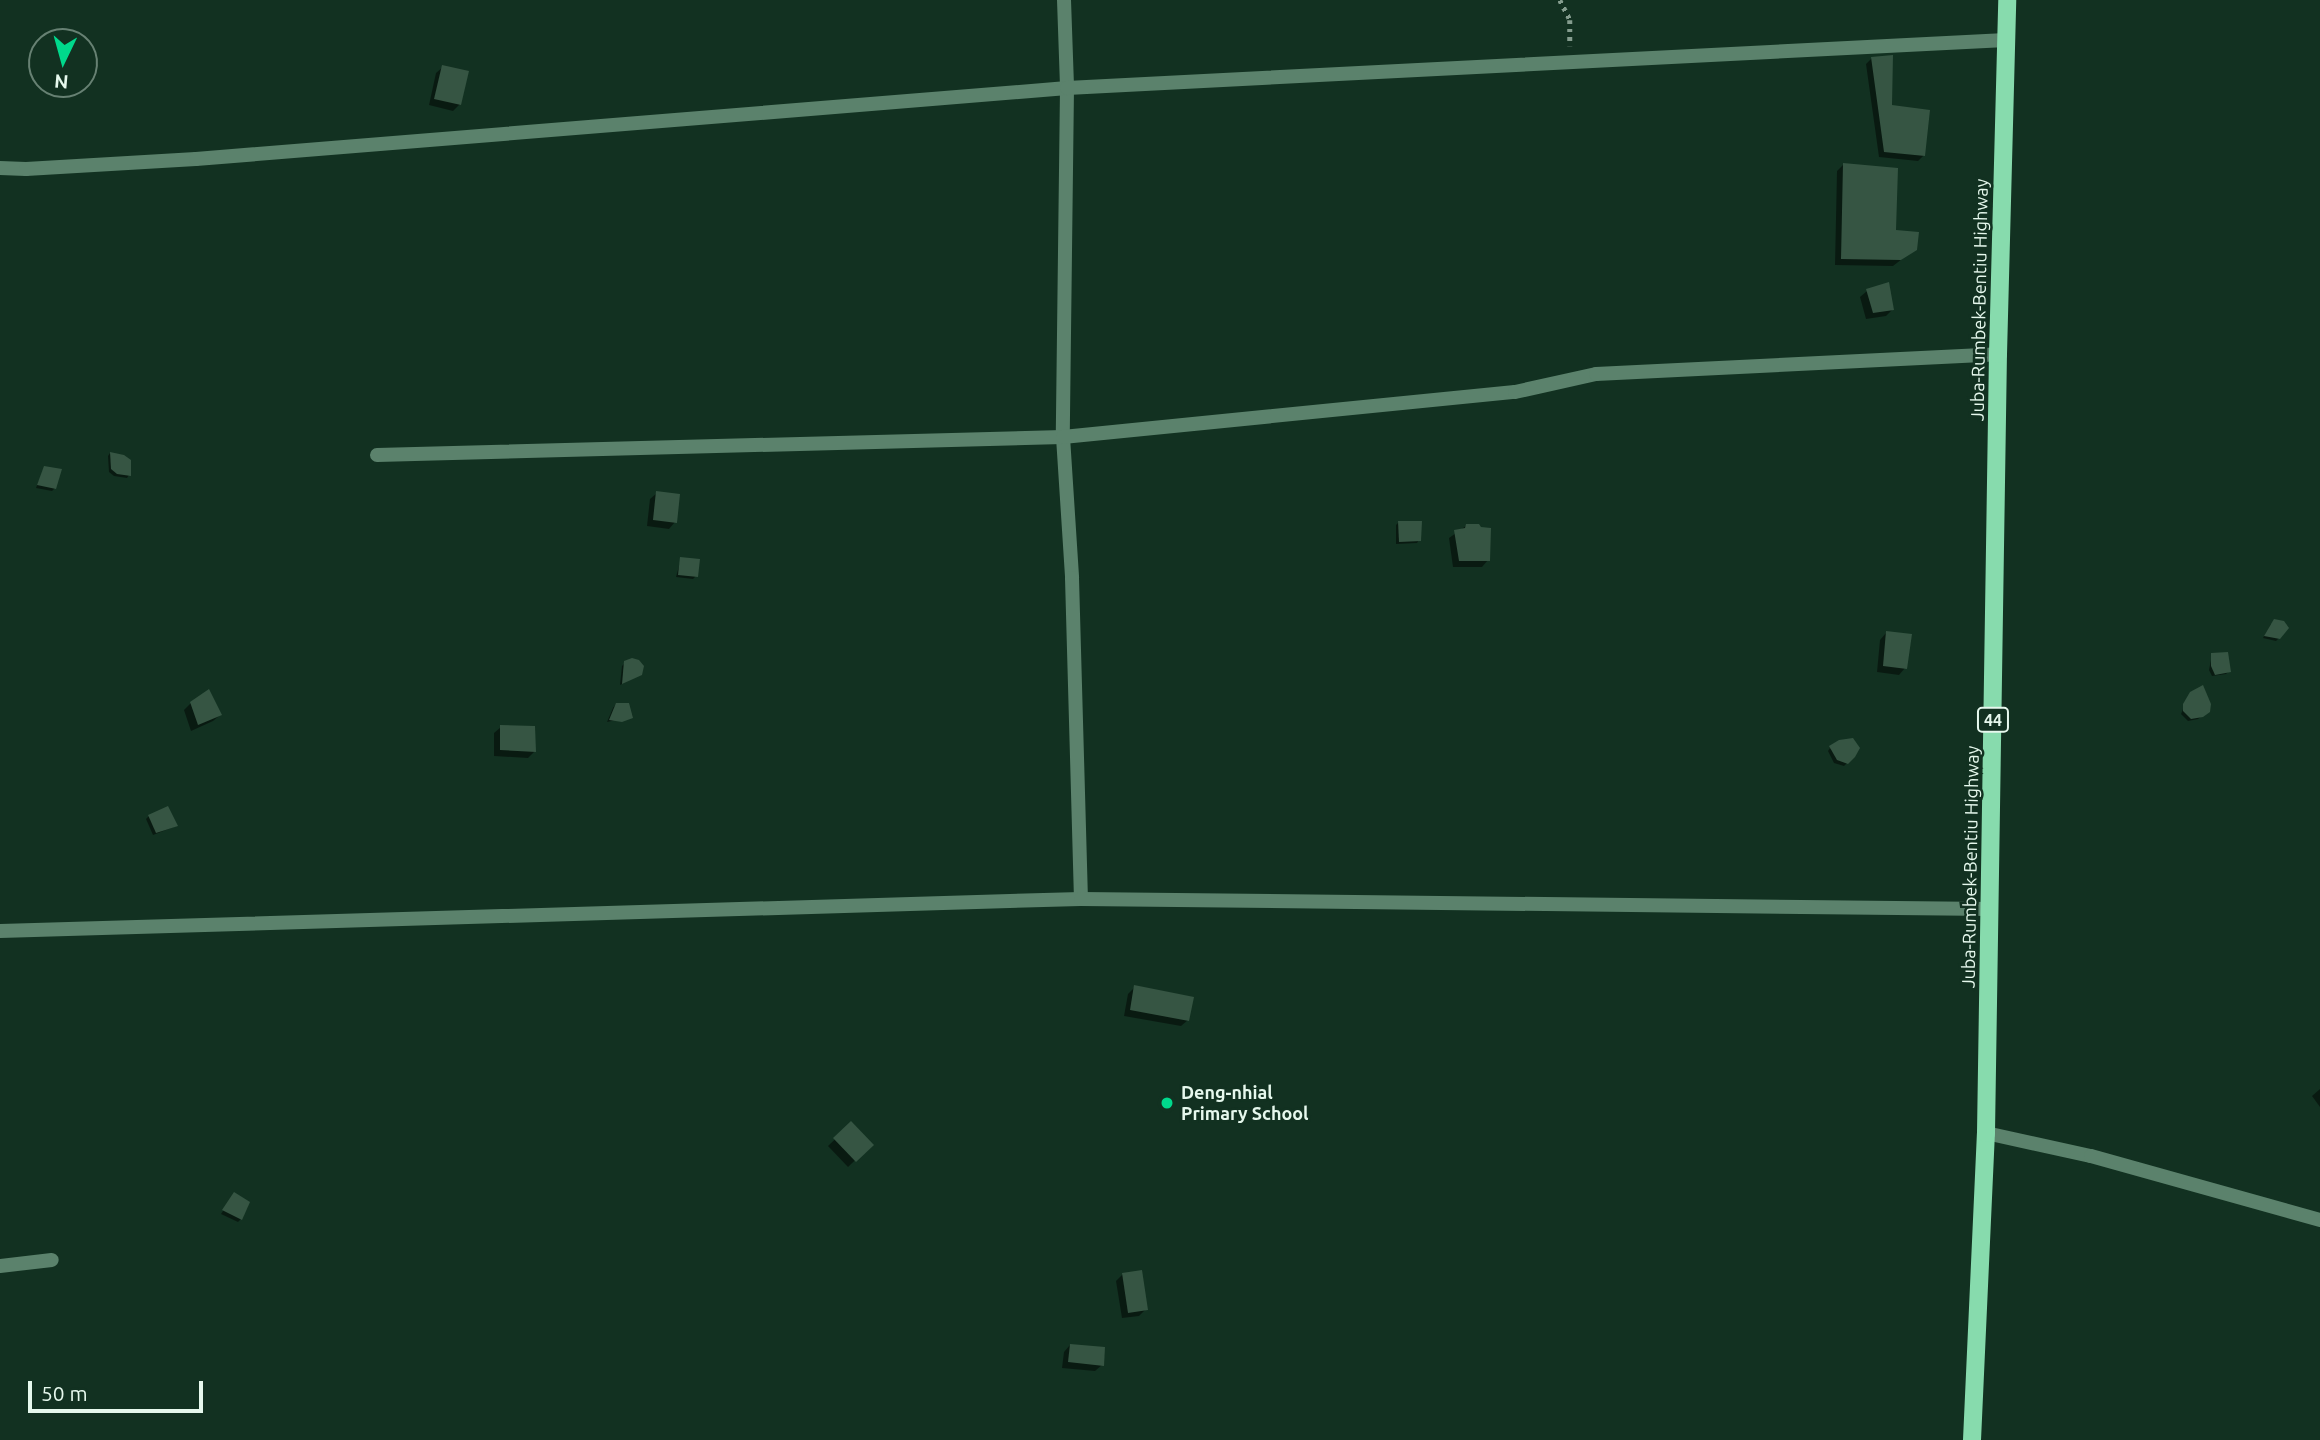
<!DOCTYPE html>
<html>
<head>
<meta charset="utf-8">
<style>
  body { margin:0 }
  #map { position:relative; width:2320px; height:1440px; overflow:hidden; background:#123121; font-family:Ubuntu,sans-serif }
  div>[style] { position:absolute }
  .shadow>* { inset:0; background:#0007 }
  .building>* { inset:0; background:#365543 }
  .path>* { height:4.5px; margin-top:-2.25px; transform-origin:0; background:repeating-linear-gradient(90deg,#859d8f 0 3.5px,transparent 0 8.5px) }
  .minor>* { height:14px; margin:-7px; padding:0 7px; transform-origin:7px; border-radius:7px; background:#5b826c }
  .primary>* { height:18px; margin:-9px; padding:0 9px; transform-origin:9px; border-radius:9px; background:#87dbad }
  .dots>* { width:19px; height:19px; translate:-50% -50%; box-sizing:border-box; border:4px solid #123121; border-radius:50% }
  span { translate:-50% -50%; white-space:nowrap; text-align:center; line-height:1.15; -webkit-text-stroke:5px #123121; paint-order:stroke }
  .shield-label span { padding:2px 5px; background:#123121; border:2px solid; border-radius:5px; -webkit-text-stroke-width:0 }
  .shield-label { font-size:16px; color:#e6f8ed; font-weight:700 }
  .street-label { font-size:18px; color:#e6f8ed }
  .poi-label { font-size:18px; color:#e6f8ed; font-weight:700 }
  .left { translate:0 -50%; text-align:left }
  .north { position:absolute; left:28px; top:28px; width:70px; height:70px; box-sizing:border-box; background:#123121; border:2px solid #678173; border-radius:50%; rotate:185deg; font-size:19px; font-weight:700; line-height:28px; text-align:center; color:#e6f8ed }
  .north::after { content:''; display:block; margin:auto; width:24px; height:32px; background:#00d98c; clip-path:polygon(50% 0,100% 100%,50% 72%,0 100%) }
  .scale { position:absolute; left:28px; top:1381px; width:175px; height:32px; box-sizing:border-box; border:4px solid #e6f8ed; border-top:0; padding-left:9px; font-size:21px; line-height:24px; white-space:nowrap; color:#e6f8ed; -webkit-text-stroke:5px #123121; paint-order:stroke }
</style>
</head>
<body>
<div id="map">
  <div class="shadow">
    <i style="clip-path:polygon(1872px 58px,1890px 106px,1924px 155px,1918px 161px,1879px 157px,1866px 64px)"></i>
    <i style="clip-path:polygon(443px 67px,460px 104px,453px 111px,429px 105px,436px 73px)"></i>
    <i style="clip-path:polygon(1843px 165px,1894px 232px,1915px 249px,1893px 266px,1835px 265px,1837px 171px)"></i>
    <i style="clip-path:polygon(1867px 291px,1892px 310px,1886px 316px,1866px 319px,1860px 297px)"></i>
    <i style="clip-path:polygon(110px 453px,129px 475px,127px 478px,114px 476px,109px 472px,108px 456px)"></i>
    <i style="clip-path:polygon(44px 468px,55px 488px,52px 491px,36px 488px)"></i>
    <i style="clip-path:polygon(657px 493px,675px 522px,669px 529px,647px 526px,650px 499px)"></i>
    <i style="clip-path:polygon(1399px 522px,1419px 540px,1417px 543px,1396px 544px,1396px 525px)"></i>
    <i style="clip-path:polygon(1466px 526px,1488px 560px,1482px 567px,1453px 567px,1449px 538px)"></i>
    <i style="clip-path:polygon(681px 559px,696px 576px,693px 579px,676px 577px)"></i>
    <i style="clip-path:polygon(2271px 624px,2279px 638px,2276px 641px,2263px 638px)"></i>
    <i style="clip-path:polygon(1886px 633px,1905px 668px,1899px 675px,1877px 672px,1880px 640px)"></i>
    <i style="clip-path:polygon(2212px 655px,2229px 671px,2226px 674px,2212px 676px,2209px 670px)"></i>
    <i style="clip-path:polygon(625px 663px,641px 674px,620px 685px,622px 666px)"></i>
    <i style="clip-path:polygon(2188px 697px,2208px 711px,2198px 719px,2188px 721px,2181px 714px)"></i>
    <i style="clip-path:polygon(191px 703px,220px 715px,213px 721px,191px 731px,184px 710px)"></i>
    <i style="clip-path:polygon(616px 704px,630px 717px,607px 722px,613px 708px)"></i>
    <i style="clip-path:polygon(501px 727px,535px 751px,528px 758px,494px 756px,494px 733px)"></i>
    <i style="clip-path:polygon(1830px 748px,1847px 763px,1844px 766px,1834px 763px,1828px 751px)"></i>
    <i style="clip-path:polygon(149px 816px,176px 826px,153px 835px,146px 819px)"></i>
    <i style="clip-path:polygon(1135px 987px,1188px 1020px,1181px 1026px,1124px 1016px,1128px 994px)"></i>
    <i style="clip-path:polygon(2320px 1089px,2320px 1107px,2312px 1096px)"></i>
    <i style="clip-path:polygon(851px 1124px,871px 1145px,848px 1167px,828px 1146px)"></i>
    <i style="clip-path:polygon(232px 1197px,241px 1219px,238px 1222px,221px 1214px)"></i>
    <i style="clip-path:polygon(1123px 1274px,1146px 1309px,1139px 1316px,1122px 1318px,1116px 1281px)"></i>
    <i style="clip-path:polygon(1070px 1345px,1102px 1365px,1095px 1371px,1062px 1368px,1064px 1352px)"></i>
  </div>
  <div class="building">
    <i style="clip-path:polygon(1893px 55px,1892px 105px,1930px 110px,1925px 156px,1884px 152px,1871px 57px)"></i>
    <i style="clip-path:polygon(442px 65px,469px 71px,461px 105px,434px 99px)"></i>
    <i style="clip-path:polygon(1843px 163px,1898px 168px,1896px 230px,1919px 232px,1917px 250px,1901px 260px,1841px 259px)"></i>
    <i style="clip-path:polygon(1889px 282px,1894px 310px,1873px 313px,1866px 289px)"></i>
    <i style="clip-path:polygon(110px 452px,124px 455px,131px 460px,131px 476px,117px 474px,111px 469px)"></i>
    <i style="clip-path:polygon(44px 466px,62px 469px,56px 489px,37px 485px)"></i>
    <i style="clip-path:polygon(656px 491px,680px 494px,677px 523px,653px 520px)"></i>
    <i style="clip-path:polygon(1398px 521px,1422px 521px,1421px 541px,1399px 542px)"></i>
    <i style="clip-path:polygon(1466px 524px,1479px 524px,1481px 527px,1491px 528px,1490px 561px,1459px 561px,1454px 530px,1465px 528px)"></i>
    <i style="clip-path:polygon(680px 557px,700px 559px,698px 577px,678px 575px)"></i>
    <i style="clip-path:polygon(2274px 619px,2284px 621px,2289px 628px,2280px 639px,2264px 636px)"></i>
    <i style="clip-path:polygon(1886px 631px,1912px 634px,1907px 669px,1883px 666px)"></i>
    <i style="clip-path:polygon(2228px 652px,2231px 672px,2215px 675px,2211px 666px,2211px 653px)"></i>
    <i style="clip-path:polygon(632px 658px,639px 660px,644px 666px,642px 675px,622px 684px,624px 661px)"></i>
    <i style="clip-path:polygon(2203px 685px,2211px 704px,2210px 712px,2203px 717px,2191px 719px,2183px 711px,2183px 704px,2190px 692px)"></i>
    <i style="clip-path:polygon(209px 689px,222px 715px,198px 725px,190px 702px)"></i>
    <i style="clip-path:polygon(616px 703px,629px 703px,633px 718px,622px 722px,609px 720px)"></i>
    <i style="clip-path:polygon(500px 725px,535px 726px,536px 752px,500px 750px)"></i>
    <i style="clip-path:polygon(1853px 738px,1860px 748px,1855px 757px,1848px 764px,1837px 760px,1829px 746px,1839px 740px)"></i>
    <i style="clip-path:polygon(168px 806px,178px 826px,156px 833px,148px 815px)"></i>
    <i style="clip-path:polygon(1134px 985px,1194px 997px,1189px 1021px,1130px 1010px)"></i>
    <i style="clip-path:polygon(851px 1121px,874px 1145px,856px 1162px,833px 1138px)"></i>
    <i style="clip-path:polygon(234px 1192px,250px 1202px,242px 1220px,222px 1210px)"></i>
    <i style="clip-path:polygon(1142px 1270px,1148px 1310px,1128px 1313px,1122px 1273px)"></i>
    <i style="clip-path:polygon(1070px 1344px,1105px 1347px,1104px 1366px,1068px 1362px)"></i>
  </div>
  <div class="path">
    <i style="left:1560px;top:0;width:22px;rotate:63deg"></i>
    <i style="left:1570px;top:20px;width:26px;rotate:90deg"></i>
  </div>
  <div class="minor">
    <i style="left:1064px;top:0;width:88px;rotate:88deg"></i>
    <i style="left:1067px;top:88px;width:349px;rotate:90.7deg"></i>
    <i style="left:1063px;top:437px;width:141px;rotate:86.3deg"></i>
    <i style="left:1072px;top:578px;width:321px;rotate:88.4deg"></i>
    <i style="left:0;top:168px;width:26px;rotate:2deg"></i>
    <i style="left:26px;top:169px;width:170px;rotate:-3.4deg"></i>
    <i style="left:196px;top:159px;width:874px;rotate:-4.66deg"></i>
    <i style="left:1067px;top:88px;width:940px;rotate:-2.93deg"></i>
    <i style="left:377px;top:455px;width:686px;rotate:-1.5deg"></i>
    <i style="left:1063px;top:437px;width:454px;rotate:-5.7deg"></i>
    <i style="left:1515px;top:392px;width:83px;rotate:-12.5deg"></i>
    <i style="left:1596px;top:374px;width:402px;rotate:-2.8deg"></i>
    <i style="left:0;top:931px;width:1081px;rotate:-1.7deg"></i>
    <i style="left:1081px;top:899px;width:910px;rotate:0.63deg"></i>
    <i style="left:1986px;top:1133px;width:107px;rotate:12.4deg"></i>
    <i style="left:2091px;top:1156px;width:238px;rotate:15.6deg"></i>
    <i style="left:0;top:1266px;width:52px;rotate:-6.6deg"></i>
  </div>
  <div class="primary">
    <i style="left:1972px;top:1440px;width:307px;rotate:-87.4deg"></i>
    <i style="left:1986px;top:1133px;width:779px;rotate:-89.12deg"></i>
    <i style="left:1998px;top:354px;width:354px;rotate:-88.5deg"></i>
  </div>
  <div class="dots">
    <i style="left:1167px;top:1103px;background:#00d98c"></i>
  </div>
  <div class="shield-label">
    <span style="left:1993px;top:720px">44</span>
  </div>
  <div class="street-label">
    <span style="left:1979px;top:300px;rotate:-89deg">Juba-Rumbek-Bentiu Highway</span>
    <span style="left:1970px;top:867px;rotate:-89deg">Juba-Rumbek-Bentiu Highway</span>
  </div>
  <div class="poi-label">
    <span class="left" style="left:1181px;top:1103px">Deng-nhial<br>Primary School</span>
  </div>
  <div class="north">N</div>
  <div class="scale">50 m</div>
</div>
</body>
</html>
